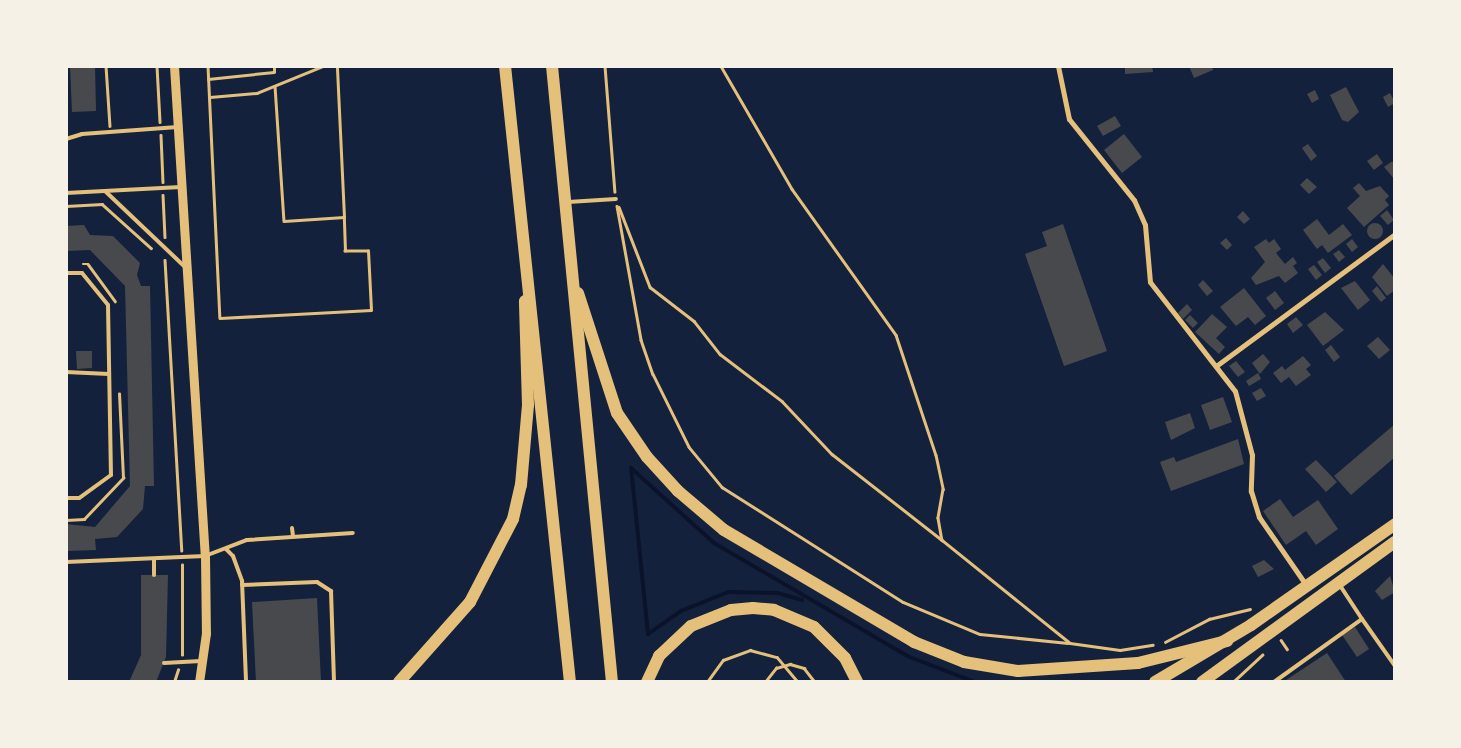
<!DOCTYPE html>
<html>
<head>
<meta charset="utf-8">
<style>
  body { margin:0 }
  #map { position:relative; width:1461px; height:748px; overflow:hidden; background:#14213d; font-family:Overpass,sans-serif }
  div>[style] { position:absolute }
  .stream>* { height:4px; margin:-2px; padding:0 2px; transform-origin:2px; border-radius:2px; background:#0b132b }
  .building>* { inset:0; background:#48494c }
  .round { border-radius:50% }
  .path>* { height:2.5px; margin:-1.25px; padding:0 1.25px; transform-origin:1.25px; border-radius:1.25px; background:#e5c07b }
  .service>* { height:4px; margin:-2px; padding:0 2px; transform-origin:2px; border-radius:2px; background:#e5c07b }
  .minor>* { height:5px; margin:-2.5px; padding:0 2.5px; transform-origin:2.5px; border-radius:2.5px; background:#e5c07b }
  .tertiary>* { height:9px; margin:-4.5px; padding:0 4.5px; transform-origin:4.5px; border-radius:4.5px; background:#e5c07b }
  .primary>* { height:12px; margin:-6px; padding:0 6px; transform-origin:6px; border-radius:6px; background:#e5c07b }
  .trunk>* { height:12px; margin:-6px; padding:0 6px; transform-origin:6px; border-radius:6px; background:#e5c07b }
  span { translate:-50% -50%; white-space:nowrap; text-align:center; line-height:1.15; -webkit-text-stroke:4.5px #f6f1e7; paint-order:stroke }
  .frame { position:absolute; inset:0; border:68px solid #f6f1e7; pointer-events:none }
</style>
</head>
<body>
<div id="map">
  <div class="stream">
    <i style="left:802px;top:600px;width:25px;rotate:-164deg"></i>
    <i style="left:778px;top:593px;width:50px;rotate:-178.9deg"></i>
    <i style="left:728px;top:592px;width:51px;rotate:158deg"></i>
    <i style="left:681px;top:611px;width:40px;rotate:145.1deg"></i>
    <i style="left:648px;top:634px;width:167px;rotate:-95.8deg"></i>
    <i style="left:631px;top:468px;width:112px;rotate:42.1deg"></i>
    <i style="left:714px;top:543px;width:224px;rotate:30.3deg"></i>
    <i style="left:907px;top:656px;width:73px;rotate:20.9deg"></i>
  </div>
  <div class="building">
    <i style="clip-path:polygon(70px 66px,95px 66px,96px 111px,72px 112px)"></i>
    <i style="clip-path:polygon(1125px 66px,1152px 66px,1153px 72px,1125px 74px)"></i>
    <i style="clip-path:polygon(1189px 66px,1212px 66px,1213px 70px,1194px 78px)"></i>
    <i style="clip-path:polygon(1346px 87px,1359px 112px,1348px 122px,1342px 120px,1330px 95px)"></i>
    <i style="clip-path:polygon(1315px 90px,1319px 99px,1312px 103px,1307px 94px)"></i>
    <i style="clip-path:polygon(1390px 93px,1395px 103px,1388px 107px,1383px 97px)"></i>
    <i style="clip-path:polygon(1115px 116px,1121px 126px,1103px 136px,1097px 126px)"></i>
    <i style="clip-path:polygon(1124px 134px,1142px 157px,1122px 173px,1104px 150px)"></i>
    <i style="clip-path:polygon(1308px 144px,1317px 156px,1311px 161px,1302px 148px)"></i>
    <i style="clip-path:polygon(1377px 154px,1383px 163px,1374px 170px,1367px 161px)"></i>
    <i style="clip-path:polygon(1391px 162px,1395px 162px,1395px 180px,1384px 167px)"></i>
    <i style="clip-path:polygon(1307px 178px,1317px 187px,1309px 194px,1300px 185px)"></i>
    <i style="clip-path:polygon(1359px 183px,1366px 191px,1380px 186px,1389px 196px,1385px 200px,1389px 205px,1364px 227px,1347px 208px,1360px 196px,1353px 188px)"></i>
    <i style="clip-path:polygon(1387px 210px,1394px 220px,1388px 225px,1380px 216px)"></i>
    <i style="clip-path:polygon(1243px 211px,1250px 219px,1244px 224px,1237px 217px)"></i>
    <i style="clip-path:polygon(1317px 219px,1329px 235px,1343px 224px,1352px 235px,1328px 253px,1322px 245px,1317px 249px,1303px 230px)"></i>
    <i class="round" style="left:1367px;top:223px;width:16px;height:16px"></i>
    <i style="clip-path:polygon(1063px 224px,1107px 351px,1064px 366px,1025px 254px,1047px 246px,1042px 232px)"></i>
    <i style="clip-path:polygon(84px 225px,90px 235px,113px 236px,140px 263px,137px 275px,141px 286px,150px 286px,154px 486px,145px 486px,143px 509px,117px 537px,95px 539px,96px 550px,66px 551px,66px 524px,95px 527px,130px 486px,125px 286px,90px 250px,66px 251px,66px 226px)"></i>
    <i style="clip-path:polygon(1226px 238px,1232px 245px,1227px 250px,1220px 243px)"></i>
    <i style="clip-path:polygon(1266px 239px,1269px 243px,1274px 239px,1281px 249px,1276px 253px,1285px 264px,1293px 257px,1297px 263px,1293px 266px,1298px 273px,1285px 283px,1279px 276px,1256px 285px,1251px 278px,1265px 262px,1254px 247px)"></i>
    <i style="clip-path:polygon(1352px 239px,1358px 247px,1352px 252px,1346px 244px)"></i>
    <i style="clip-path:polygon(1339px 250px,1345px 257px,1339px 262px,1333px 254px)"></i>
    <i style="clip-path:polygon(1323px 258px,1331px 268px,1325px 273px,1317px 262px)"></i>
    <i style="clip-path:polygon(1383px 264px,1395px 279px,1395px 290px,1387px 296px,1372px 277px)"></i>
    <i style="clip-path:polygon(1314px 265px,1322px 275px,1316px 280px,1308px 269px)"></i>
    <i style="clip-path:polygon(1203px 280px,1213px 291px,1207px 296px,1198px 285px)"></i>
    <i style="clip-path:polygon(1355px 281px,1370px 300px,1358px 310px,1341px 288px)"></i>
    <i style="clip-path:polygon(1377px 286px,1386px 298px,1381px 302px,1372px 291px)"></i>
    <i style="clip-path:polygon(1244px 288px,1266px 316px,1255px 325px,1248px 317px,1236px 326px,1220px 307px)"></i>
    <i style="clip-path:polygon(1275px 291px,1284px 303px,1275px 310px,1266px 298px)"></i>
    <i style="clip-path:polygon(1187px 304px,1192px 310px,1183px 319px,1178px 313px)"></i>
    <i style="clip-path:polygon(1325px 312px,1344px 330px,1323px 346px,1307px 325px)"></i>
    <i style="clip-path:polygon(1212px 314px,1227px 327px,1216px 338px,1225px 347px,1219px 354px,1195px 332px)"></i>
    <i style="clip-path:polygon(1190px 315px,1198px 323px,1193px 328px,1185px 320px)"></i>
    <i style="clip-path:polygon(1296px 317px,1303px 325px,1293px 333px,1287px 324px)"></i>
    <i style="clip-path:polygon(1378px 337px,1390px 350px,1379px 359px,1367px 346px)"></i>
    <i style="clip-path:polygon(1331px 345px,1340px 357px,1334px 362px,1325px 350px)"></i>
    <i style="clip-path:polygon(76px 351px,92px 351px,92px 368px,77px 369px)"></i>
    <i style="clip-path:polygon(1263px 354px,1270px 362px,1260px 374px,1252px 363px)"></i>
    <i style="clip-path:polygon(1303px 356px,1311px 365px,1306px 369px,1311px 375px,1296px 386px,1289px 377px,1281px 383px,1273px 373px,1282px 366px,1285px 370px)"></i>
    <i style="clip-path:polygon(1236px 361px,1245px 372px,1238px 377px,1229px 366px)"></i>
    <i style="clip-path:polygon(1258px 373px,1261px 379px,1249px 386px,1246px 381px)"></i>
    <i style="clip-path:polygon(1261px 388px,1266px 396px,1257px 401px,1252px 393px)"></i>
    <i style="clip-path:polygon(1223px 397px,1232px 422px,1210px 430px,1201px 405px)"></i>
    <i style="clip-path:polygon(1190px 413px,1195px 428px,1171px 440px,1165px 422px)"></i>
    <i style="clip-path:polygon(1395px 424px,1395px 457px,1351px 495px,1334px 476px)"></i>
    <i style="clip-path:polygon(1238px 439px,1244px 464px,1171px 491px,1160px 462px,1174px 457px,1176px 462px)"></i>
    <i style="clip-path:polygon(1316px 460px,1337px 482px,1326px 492px,1305px 469px)"></i>
    <i style="clip-path:polygon(1280px 499px,1293px 517px,1318px 500px,1338px 529px,1316px 545px,1306px 531px,1286px 545px,1263px 511px)"></i>
    <i style="clip-path:polygon(1264px 560px,1274px 569px,1258px 577px,1252px 566px)"></i>
    <i style="clip-path:polygon(141px 575px,168px 575px,166px 657px,156px 682px,129px 682px,141px 655px)"></i>
    <i style="clip-path:polygon(1390px 576px,1395px 592px,1382px 600px,1375px 591px)"></i>
    <i style="clip-path:polygon(317px 598px,321px 682px,256px 682px,252px 602px)"></i>
    <i style="clip-path:polygon(1355px 627px,1369px 649px,1357px 657px,1342px 635px)"></i>
    <i style="clip-path:polygon(1327px 653px,1346px 682px,1283px 682px)"></i>
  </div>
  <div class="path">
    <i style="left:106px;top:66px;width:60px;rotate:86.2deg"></i>
    <i style="left:157px;top:66px;width:56px;rotate:86.9deg"></i>
    <i style="left:208px;top:66px;width:252px;rotate:87.3deg"></i>
    <i style="left:220px;top:318px;width:151px;rotate:-3deg"></i>
    <i style="left:371px;top:310px;width:59px;rotate:-92.9deg"></i>
    <i style="left:368px;top:251px;width:23px;rotate:180deg"></i>
    <i style="left:345px;top:251px;width:34px;rotate:-92deg"></i>
    <i style="left:605px;top:66px;width:126px;rotate:85.5deg"></i>
    <i style="left:721px;top:66px;width:142px;rotate:60deg"></i>
    <i style="left:792px;top:189px;width:179px;rotate:54.5deg"></i>
    <i style="left:896px;top:335px;width:126px;rotate:71.6deg"></i>
    <i style="left:936px;top:455px;width:35px;rotate:78deg"></i>
    <i style="left:943px;top:489px;width:29px;rotate:100deg"></i>
    <i style="left:938px;top:518px;width:22px;rotate:80deg"></i>
    <i style="left:942px;top:540px;width:164px;rotate:38.8deg"></i>
    <i style="left:1070px;top:643px;width:50px;rotate:8deg"></i>
    <i style="left:1120px;top:650px;width:33px;rotate:-9deg"></i>
    <i style="left:208px;top:79px;width:66px;rotate:-6.1deg"></i>
    <i style="left:274px;top:72px;width:6px;rotate:-90deg"></i>
    <i style="left:275px;top:86px;width:135px;rotate:86.2deg"></i>
    <i style="left:284px;top:221px;width:60px;rotate:-3.8deg"></i>
    <i style="left:344px;top:217px;width:151px;rotate:-92.7deg"></i>
    <i style="left:210px;top:97px;width:47px;rotate:-4.9deg"></i>
    <i style="left:257px;top:93px;width:71px;rotate:-22.2deg"></i>
    <i style="left:161px;top:135px;width:47px;rotate:87.6deg"></i>
    <i style="left:163px;top:195px;width:42px;rotate:87.3deg"></i>
    <i style="left:66px;top:206px;width:36px;rotate:-3deg"></i>
    <i style="left:102px;top:204px;width:66px;rotate:41.9deg"></i>
    <i style="left:617px;top:206px;width:136px;rotate:79.8deg"></i>
    <i style="left:641px;top:340px;width:36px;rotate:71deg"></i>
    <i style="left:653px;top:374px;width:81px;rotate:63.7deg"></i>
    <i style="left:689px;top:447px;width:52px;rotate:50.5deg"></i>
    <i style="left:722px;top:487px;width:214px;rotate:32.4deg"></i>
    <i style="left:903px;top:602px;width:83px;rotate:22.6deg"></i>
    <i style="left:980px;top:634px;width:88px;rotate:5.8deg"></i>
    <i style="left:619px;top:207px;width:86px;rotate:68.8deg"></i>
    <i style="left:650px;top:287px;width:56px;rotate:37.7deg"></i>
    <i style="left:694px;top:321px;width:42px;rotate:51.8deg"></i>
    <i style="left:720px;top:354px;width:78px;rotate:37.2deg"></i>
    <i style="left:782px;top:401px;width:73px;rotate:46.7deg"></i>
    <i style="left:832px;top:454px;width:140px;rotate:38deg"></i>
    <i style="left:165px;top:260px;width:291px;rotate:86.7deg"></i>
    <i style="left:83px;top:264px;width:5px"></i>
    <i style="left:88px;top:264px;width:46px;rotate:53.9deg"></i>
    <i style="left:66px;top:520px;width:18px;rotate:-3deg"></i>
    <i style="left:84px;top:519px;width:57px;rotate:-46.4deg"></i>
    <i style="left:123px;top:478px;width:84px;rotate:-92.7deg"></i>
    <i style="left:1281px;top:640px;width:11px;rotate:56deg"></i>
    <i style="left:1165px;top:642px;width:50px;rotate:-27.6deg"></i>
    <i style="left:1209px;top:619px;width:42px;rotate:-13.7deg"></i>
    <i style="left:182px;top:655px;width:90px;rotate:-90deg"></i>
    <i style="left:174px;top:682px;width:13px;rotate:-72deg"></i>
    <i style="left:707px;top:682px;width:27px;rotate:-54deg"></i>
    <i style="left:723px;top:660px;width:29px;rotate:-20deg"></i>
    <i style="left:750px;top:650px;width:28px;rotate:15deg"></i>
    <i style="left:777px;top:657px;width:33px;rotate:50deg"></i>
    <i style="left:765px;top:682px;width:18px;rotate:-52deg"></i>
    <i style="left:776px;top:668px;width:15px;rotate:-16deg"></i>
    <i style="left:790px;top:664px;width:15px;rotate:16deg"></i>
    <i style="left:804px;top:668px;width:18px;rotate:52deg"></i>
    <i style="left:1233px;top:682px;width:40px;rotate:-43deg"></i>
  </div>
  <div class="service">
    <i style="left:66px;top:139px;width:17px;rotate:-17deg"></i>
    <i style="left:82px;top:134px;width:96px;rotate:-4.2deg"></i>
    <i style="left:105px;top:191px;width:110px;rotate:43.5deg"></i>
    <i style="left:66px;top:193px;width:115px;rotate:-3deg"></i>
    <i style="left:568px;top:202px;width:48px;rotate:-3.6deg"></i>
    <i style="left:66px;top:273px;width:16px"></i>
    <i style="left:82px;top:273px;width:41px;rotate:50.9deg"></i>
    <i style="left:108px;top:305px;width:170px;rotate:89deg"></i>
    <i style="left:111px;top:475px;width:39px;rotate:144deg"></i>
    <i style="left:79px;top:498px;width:13px;rotate:180deg"></i>
    <i style="left:66px;top:372px;width:43px;rotate:2.7deg"></i>
    <i style="left:292px;top:528px;width:8px;rotate:83deg"></i>
    <i style="left:226px;top:549px;width:10px;rotate:45deg"></i>
    <i style="left:233px;top:556px;width:27px;rotate:70deg"></i>
    <i style="left:242px;top:581px;width:101px;rotate:87.7deg"></i>
    <i style="left:66px;top:562px;width:139px;rotate:-2.5deg"></i>
    <i style="left:205px;top:556px;width:45px;rotate:-20.9deg"></i>
    <i style="left:247px;top:540px;width:106px;rotate:-3.8deg"></i>
    <i style="left:154px;top:575px;width:15px;rotate:-90deg"></i>
    <i style="left:242px;top:585px;width:75px;rotate:-2.3deg"></i>
    <i style="left:317px;top:582px;width:17px;rotate:33deg"></i>
    <i style="left:331px;top:591px;width:91px;rotate:88.1deg"></i>
    <i style="left:1362px;top:619px;width:57px;rotate:54.9deg"></i>
    <i style="left:164px;top:663px;width:37px;rotate:-3deg"></i>
    <i style="left:1274px;top:682px;width:108px;rotate:-35.6deg"></i>
    <i style="left:1362px;top:619px;width:42px;rotate:-123.3deg"></i>
  </div>
  <div class="minor">
    <i style="left:1058px;top:66px;width:54px;rotate:78.3deg"></i>
    <i style="left:1069px;top:119px;width:104px;rotate:51.3deg"></i>
    <i style="left:1134px;top:200px;width:27px;rotate:66deg"></i>
    <i style="left:1145px;top:225px;width:57px;rotate:85deg"></i>
    <i style="left:1150px;top:282px;width:138px;rotate:52.1deg"></i>
    <i style="left:1235px;top:391px;width:66px;rotate:75.1deg"></i>
    <i style="left:1252px;top:455px;width:36px;rotate:92deg"></i>
    <i style="left:1251px;top:491px;width:27px;rotate:73deg"></i>
    <i style="left:1259px;top:517px;width:83px;rotate:55.3deg"></i>
    <i style="left:1216px;top:366px;width:222px;rotate:-36.4deg"></i>
  </div>
  <div class="tertiary">
    <i style="left:174px;top:66px;width:491px;rotate:86.4deg"></i>
    <i style="left:205px;top:556px;width:77px;rotate:89.3deg"></i>
    <i style="left:206px;top:633px;width:49px;rotate:98.1deg"></i>
  </div>
  <div class="primary">
    <i style="left:578px;top:293px;width:126px;rotate:72deg"></i>
    <i style="left:617px;top:413px;width:53px;rotate:55.7deg"></i>
    <i style="left:647px;top:457px;width:46px;rotate:47.6deg"></i>
    <i style="left:678px;top:491px;width:60px;rotate:40.3deg"></i>
    <i style="left:724px;top:530px;width:221px;rotate:30.5deg"></i>
    <i style="left:914px;top:642px;width:54px;rotate:21.8deg"></i>
    <i style="left:964px;top:662px;width:55px;rotate:9.5deg"></i>
    <i style="left:1018px;top:671px;width:120px;rotate:-3.8deg"></i>
    <i style="left:1138px;top:663px;width:92px;rotate:-13.9deg"></i>
    <i style="left:399px;top:682px;width:107px;rotate:-48.4deg"></i>
    <i style="left:470px;top:602px;width:93px;rotate:-62.6deg"></i>
    <i style="left:513px;top:519px;width:35px;rotate:-77deg"></i>
    <i style="left:521px;top:485px;width:80px;rotate:-85deg"></i>
    <i style="left:528px;top:405px;width:104px;rotate:-91.7deg"></i>
    <i style="left:647px;top:682px;width:29px;rotate:-65deg"></i>
    <i style="left:659px;top:656px;width:44px;rotate:-43.2deg"></i>
    <i style="left:691px;top:626px;width:43px;rotate:-21.8deg"></i>
    <i style="left:731px;top:610px;width:22px;rotate:-5deg"></i>
    <i style="left:753px;top:608px;width:21px;rotate:5deg"></i>
    <i style="left:774px;top:610px;width:43px;rotate:23deg"></i>
    <i style="left:814px;top:627px;width:44px;rotate:45deg"></i>
    <i style="left:845px;top:658px;width:27px;rotate:63deg"></i>
    <i style="left:1155px;top:682px;width:112px;rotate:-30.7deg"></i>
    <i style="left:1251px;top:625px;width:176px;rotate:-35deg"></i>
    <i style="left:1202px;top:682px;width:238px;rotate:-36deg"></i>
  </div>
  <div class="trunk">
    <i style="left:505px;top:66px;width:619px;rotate:83.98deg"></i>
    <i style="left:552px;top:66px;width:619px;rotate:84.44deg"></i>
  </div>
  <div class="frame"></div>
</div>
</body>
</html>
